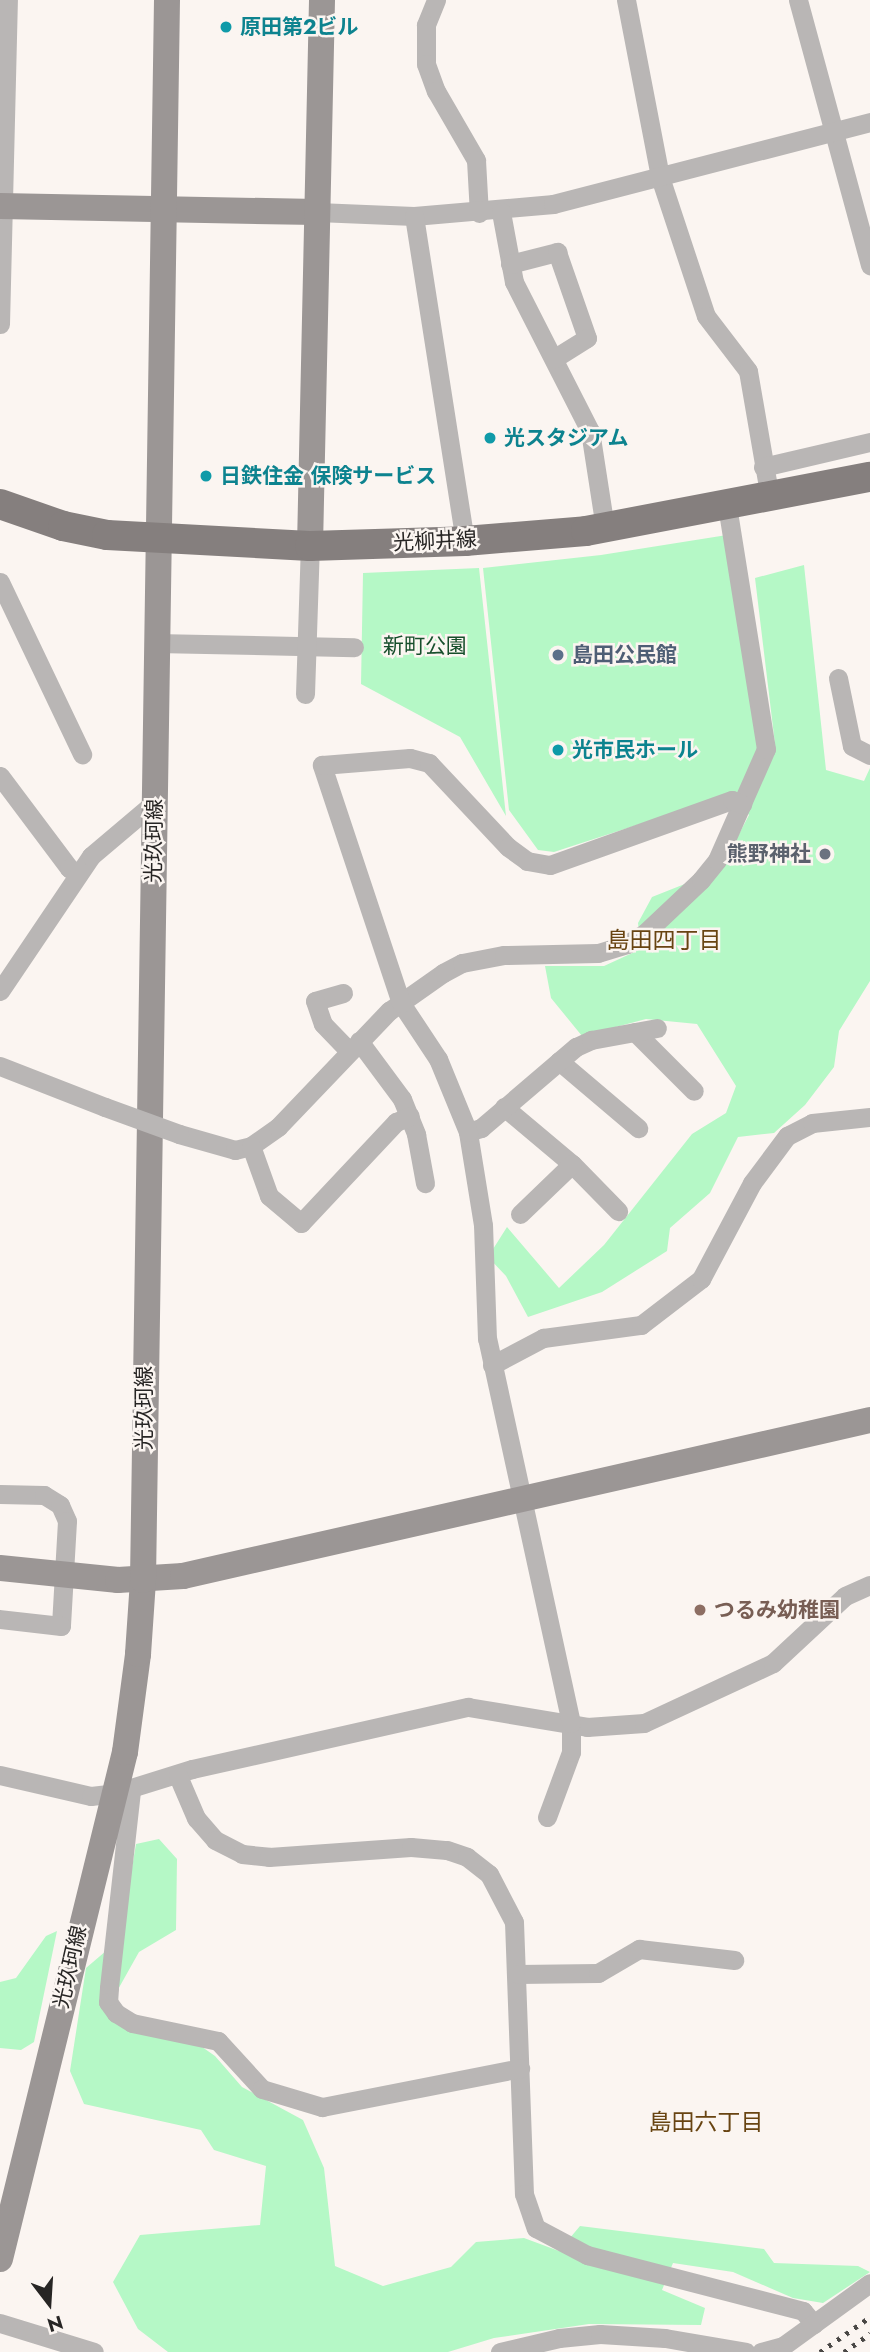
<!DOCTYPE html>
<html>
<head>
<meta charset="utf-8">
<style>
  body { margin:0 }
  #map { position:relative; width:870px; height:2352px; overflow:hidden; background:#fbf5f1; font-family:Jost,"Noto Sans JP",sans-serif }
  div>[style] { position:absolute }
  .green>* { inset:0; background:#b5f8c6 }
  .street>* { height:19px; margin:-9.5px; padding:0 9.5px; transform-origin:9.5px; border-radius:9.5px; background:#b9b6b5 }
  .secondary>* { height:26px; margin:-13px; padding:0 13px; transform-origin:13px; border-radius:13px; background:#9b9695 }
  .primary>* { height:30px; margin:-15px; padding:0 15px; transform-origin:15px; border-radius:15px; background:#857f7e }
  .rail>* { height:5px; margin-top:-2.5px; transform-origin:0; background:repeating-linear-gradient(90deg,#494745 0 3.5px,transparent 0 10.5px) }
  .street-bridge>* { height:19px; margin:-9.5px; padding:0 9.5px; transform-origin:9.5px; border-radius:9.5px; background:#b9b6b5 }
  .dots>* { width:19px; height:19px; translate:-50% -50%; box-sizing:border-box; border:4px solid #fbf5f1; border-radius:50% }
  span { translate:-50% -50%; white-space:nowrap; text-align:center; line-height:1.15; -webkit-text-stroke:5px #fbf5f1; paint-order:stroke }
  .culture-label { font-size:21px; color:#0d838f; font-weight:700 }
  .left { translate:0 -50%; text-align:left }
  .street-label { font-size:21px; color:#272524 }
  .park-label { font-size:21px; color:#164e2b }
  .service-label { font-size:21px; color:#4e5e75; font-weight:700 }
  .worship-label { font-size:21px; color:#5b616d; font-weight:700 }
  .right { translate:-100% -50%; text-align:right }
  .education-label { font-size:21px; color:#785e54; font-weight:700 }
  .neighbourhood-label { font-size:23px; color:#684412 }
  .north { position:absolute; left:14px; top:2268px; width:70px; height:70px; -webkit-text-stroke:5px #fbf5f1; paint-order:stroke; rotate:163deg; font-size:19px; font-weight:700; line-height:28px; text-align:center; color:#272524 }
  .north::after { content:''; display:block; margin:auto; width:24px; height:32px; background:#272524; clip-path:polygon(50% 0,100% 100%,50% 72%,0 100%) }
</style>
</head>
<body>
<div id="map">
  <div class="green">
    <i style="clip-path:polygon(727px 535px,775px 744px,755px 578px,804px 565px,826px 770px,864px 781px,870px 768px,870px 981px,839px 1031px,834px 1067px,805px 1105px,774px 1133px,738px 1137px,710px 1193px,670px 1228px,667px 1251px,602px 1292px,528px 1317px,506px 1276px,488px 1257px,507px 1227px,559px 1288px,604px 1245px,692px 1134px,726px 1113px,736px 1086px,697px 1024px,646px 1019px,582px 1036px,551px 998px,545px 966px,604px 966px,641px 949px,638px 923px,652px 897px,720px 870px,749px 815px,732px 794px,554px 852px,538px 850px,509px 810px,483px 568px,601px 555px)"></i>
    <i style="clip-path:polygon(479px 568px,506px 816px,460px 737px,361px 684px,363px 573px)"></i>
    <i style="clip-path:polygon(159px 1839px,177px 1859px,176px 1930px,139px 1952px,116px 1993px,114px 2020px,195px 2042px,215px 2056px,242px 2087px,303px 2120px,324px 2168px,335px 2266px,383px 2286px,451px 2267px,476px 2242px,524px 2238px,559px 2251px,580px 2226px,764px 2249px,774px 2263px,858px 2266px,870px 2272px,823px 2303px,793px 2298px,733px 2272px,673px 2263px,662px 2290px,705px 2308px,701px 2325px,589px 2324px,494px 2338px,448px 2352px,168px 2352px,138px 2329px,113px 2282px,140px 2235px,260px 2225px,266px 2166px,214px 2150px,201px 2130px,84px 2104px,70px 2071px,86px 1968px,120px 1939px,136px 1844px)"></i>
    <i style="clip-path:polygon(57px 1931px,34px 2042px,21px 2050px,0 2048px,0 1982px,16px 1978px,46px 1936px)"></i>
  </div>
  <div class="street">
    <i style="left:436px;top:0;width:27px;rotate:112deg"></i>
    <i style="left:426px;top:25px;width:39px;rotate:90deg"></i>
    <i style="left:426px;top:64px;width:29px;rotate:70deg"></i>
    <i style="left:436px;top:91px;width:80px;rotate:59.9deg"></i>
    <i style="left:476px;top:160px;width:53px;rotate:86.8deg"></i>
    <i style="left:626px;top:0;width:180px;rotate:79.1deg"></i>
    <i style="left:660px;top:177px;width:146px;rotate:71.7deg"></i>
    <i style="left:706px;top:316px;width:69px;rotate:52.6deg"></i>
    <i style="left:748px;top:371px;width:130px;rotate:80.2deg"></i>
    <i style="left:798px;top:0;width:275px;rotate:74.8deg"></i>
    <i style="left:317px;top:212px;width:97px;rotate:2.4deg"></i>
    <i style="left:414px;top:216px;width:140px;rotate:-4.9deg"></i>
    <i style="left:553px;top:204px;width:327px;rotate:-14.5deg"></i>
    <i style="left:501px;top:212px;width:71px;rotate:79.5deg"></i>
    <i style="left:514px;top:282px;width:167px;rotate:63deg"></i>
    <i style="left:590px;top:431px;width:98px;rotate:81.2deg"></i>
    <i style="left:414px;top:216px;width:329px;rotate:81.1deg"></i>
    <i style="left:510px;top:264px;width:49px;rotate:-14.3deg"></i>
    <i style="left:557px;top:252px;width:91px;rotate:70.8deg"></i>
    <i style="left:587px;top:338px;width:38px;rotate:148deg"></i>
    <i style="left:0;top:324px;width:324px;rotate:-88.6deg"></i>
    <i style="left:763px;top:467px;width:110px;rotate:-13.2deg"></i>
    <i style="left:0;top:582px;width:191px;rotate:64.5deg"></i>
    <i style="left:155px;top:643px;width:199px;rotate:1.2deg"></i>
    <i style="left:838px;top:678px;width:69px;rotate:78.4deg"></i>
    <i style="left:852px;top:746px;width:20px;rotate:27deg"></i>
    <i style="left:305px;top:694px;width:148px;rotate:-88.1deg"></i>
    <i style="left:0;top:776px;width:115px;rotate:53.1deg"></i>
    <i style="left:69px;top:868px;width:11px;rotate:34deg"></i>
    <i style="left:0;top:991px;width:163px;rotate:-56deg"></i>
    <i style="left:91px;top:856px;width:84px;rotate:-40.2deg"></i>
    <i style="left:343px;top:993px;width:29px;rotate:164deg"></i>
    <i style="left:315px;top:1001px;width:24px;rotate:71deg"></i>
    <i style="left:323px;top:1024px;width:37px;rotate:46deg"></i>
    <i style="left:635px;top:1032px;width:83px;rotate:45deg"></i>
    <i style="left:359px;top:1041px;width:72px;rotate:53.4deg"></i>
    <i style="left:402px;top:1099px;width:38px;rotate:68deg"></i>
    <i style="left:416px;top:1134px;width:50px;rotate:79.6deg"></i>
    <i style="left:559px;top:1061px;width:104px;rotate:40.3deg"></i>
    <i style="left:0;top:1066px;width:113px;rotate:21.3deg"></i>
    <i style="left:504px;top:1107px;width:89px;rotate:40deg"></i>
    <i style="left:572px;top:1164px;width:66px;rotate:45.6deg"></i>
    <i style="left:468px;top:1132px;width:14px;rotate:-17deg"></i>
    <i style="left:481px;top:1128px;width:125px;rotate:-40.5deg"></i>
    <i style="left:576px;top:1047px;width:17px;rotate:-25deg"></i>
    <i style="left:591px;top:1040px;width:67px;rotate:-10.3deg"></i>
    <i style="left:179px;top:1134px;width:58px;rotate:15.9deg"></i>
    <i style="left:235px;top:1150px;width:16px;rotate:-14deg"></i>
    <i style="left:251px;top:1146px;width:33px;rotate:-35deg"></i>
    <i style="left:278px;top:1127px;width:161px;rotate:-46.3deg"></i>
    <i style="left:389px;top:1011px;width:66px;rotate:-35.1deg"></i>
    <i style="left:443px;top:973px;width:21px;rotate:-28deg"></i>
    <i style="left:462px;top:963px;width:43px;rotate:-10.8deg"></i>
    <i style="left:504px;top:955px;width:94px;rotate:-1.2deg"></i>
    <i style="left:598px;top:953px;width:30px;rotate:-17deg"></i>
    <i style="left:627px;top:944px;width:21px;rotate:-31deg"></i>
    <i style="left:645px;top:933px;width:77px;rotate:-43.4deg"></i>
    <i style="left:701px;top:880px;width:26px;rotate:-51deg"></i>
    <i style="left:717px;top:860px;width:121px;rotate:-66.2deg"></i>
    <i style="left:766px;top:749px;width:246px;rotate:-99.1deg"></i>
    <i style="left:251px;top:1146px;width:53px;rotate:70.2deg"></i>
    <i style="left:269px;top:1196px;width:42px;rotate:40.2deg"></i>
    <i style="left:301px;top:1223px;width:139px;rotate:-46.8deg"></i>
    <i style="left:396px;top:1122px;width:15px;rotate:-23deg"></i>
    <i style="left:520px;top:1214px;width:72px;rotate:-43.9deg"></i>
    <i style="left:492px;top:1365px;width:58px;rotate:-27.9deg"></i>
    <i style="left:543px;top:1338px;width:99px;rotate:-7.6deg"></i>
    <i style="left:641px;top:1325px;width:76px;rotate:-37.5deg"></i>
    <i style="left:701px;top:1279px;width:109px;rotate:-62deg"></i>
    <i style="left:752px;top:1183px;width:59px;rotate:-53.3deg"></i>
    <i style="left:787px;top:1136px;width:28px;rotate:-27deg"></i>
    <i style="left:812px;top:1123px;width:58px;rotate:-5.9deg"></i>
    <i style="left:0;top:1494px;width:44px;rotate:1.3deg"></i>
    <i style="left:44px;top:1495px;width:19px;rotate:32deg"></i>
    <i style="left:60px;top:1505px;width:17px;rotate:66deg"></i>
    <i style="left:67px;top:1521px;width:105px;rotate:93.3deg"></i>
    <i style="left:61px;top:1626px;width:61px;rotate:-173.5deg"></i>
    <i style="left:0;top:1775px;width:93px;rotate:13deg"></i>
    <i style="left:91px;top:1796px;width:24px;rotate:-7deg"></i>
    <i style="left:115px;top:1793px;width:81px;rotate:-17.3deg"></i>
    <i style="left:192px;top:1769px;width:283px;rotate:-12.7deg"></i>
    <i style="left:468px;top:1707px;width:121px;rotate:9.5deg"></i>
    <i style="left:587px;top:1727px;width:57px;rotate:-4deg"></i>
    <i style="left:644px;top:1723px;width:142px;rotate:-24.9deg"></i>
    <i style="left:773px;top:1663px;width:98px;rotate:-42.9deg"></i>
    <i style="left:845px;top:1596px;width:27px;rotate:-24deg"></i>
    <i style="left:178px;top:1776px;width:46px;rotate:66.8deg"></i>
    <i style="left:196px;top:1818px;width:29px;rotate:49deg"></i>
    <i style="left:215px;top:1840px;width:30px;rotate:27deg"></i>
    <i style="left:242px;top:1854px;width:27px;rotate:6deg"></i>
    <i style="left:269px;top:1857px;width:142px;rotate:-4deg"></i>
    <i style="left:411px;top:1847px;width:36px;rotate:5deg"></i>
    <i style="left:447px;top:1850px;width:21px;rotate:19deg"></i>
    <i style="left:467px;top:1857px;width:28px;rotate:38deg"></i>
    <i style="left:489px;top:1874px;width:54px;rotate:62.5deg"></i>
    <i style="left:514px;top:1922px;width:272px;rotate:87.9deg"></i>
    <i style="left:524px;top:2194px;width:36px;rotate:71deg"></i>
    <i style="left:536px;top:2228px;width:58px;rotate:27.9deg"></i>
    <i style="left:587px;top:2255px;width:223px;rotate:14.5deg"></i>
    <i style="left:803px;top:2311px;width:17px;rotate:50deg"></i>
    <i style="left:131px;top:1791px;width:198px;rotate:96.4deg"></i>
    <i style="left:109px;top:1988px;width:14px;rotate:94deg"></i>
    <i style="left:108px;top:2002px;width:14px;rotate:54deg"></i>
    <i style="left:116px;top:2013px;width:19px;rotate:32deg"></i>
    <i style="left:132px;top:2023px;width:88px;rotate:11.8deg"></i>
    <i style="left:218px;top:2041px;width:65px;rotate:47.5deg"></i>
    <i style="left:262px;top:2089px;width:63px;rotate:16.7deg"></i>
    <i style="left:322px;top:2107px;width:202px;rotate:-11.1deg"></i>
    <i style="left:547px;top:1817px;width:69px;rotate:-69.7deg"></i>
    <i style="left:571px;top:1752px;width:29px;rotate:-90deg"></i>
    <i style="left:571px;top:1723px;width:393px;rotate:-102.3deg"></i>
    <i style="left:487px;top:1339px;width:114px;rotate:-92deg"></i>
    <i style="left:483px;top:1225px;width:94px;rotate:-99.2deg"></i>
    <i style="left:468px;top:1132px;width:79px;rotate:-112.3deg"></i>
    <i style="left:438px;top:1059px;width:67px;rotate:-123.5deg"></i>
    <i style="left:401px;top:1003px;width:251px;rotate:-108.4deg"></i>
    <i style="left:322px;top:765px;width:88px;rotate:-4.5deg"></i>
    <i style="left:410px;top:758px;width:20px;rotate:15deg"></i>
    <i style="left:429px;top:763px;width:115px;rotate:46.8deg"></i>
    <i style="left:508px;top:847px;width:24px;rotate:36deg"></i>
    <i style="left:527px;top:861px;width:23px;rotate:10deg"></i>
    <i style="left:550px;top:865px;width:193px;rotate:-19.7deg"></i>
    <i style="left:732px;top:800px;width:11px;rotate:22deg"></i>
    <i style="left:518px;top:1974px;width:80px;rotate:-0.7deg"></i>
    <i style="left:598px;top:1973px;width:48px;rotate:-30.3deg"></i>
    <i style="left:639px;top:1949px;width:96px;rotate:6.6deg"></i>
    <i style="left:0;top:2323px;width:98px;rotate:17.1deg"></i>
    <i style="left:500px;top:2352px;width:61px;rotate:-13.3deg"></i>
    <i style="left:559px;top:2338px;width:41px;rotate:-5.6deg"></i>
    <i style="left:600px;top:2334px;width:65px;rotate:3.5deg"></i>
    <i style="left:665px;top:2338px;width:82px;rotate:9.8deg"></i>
    <i style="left:761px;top:2352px;width:23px;rotate:-15deg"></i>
    <i style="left:783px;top:2346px;width:107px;rotate:-35.9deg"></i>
  </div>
  <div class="secondary">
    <i style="left:0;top:206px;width:317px;rotate:1.1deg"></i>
    <i style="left:310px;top:546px;width:546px;rotate:-88.74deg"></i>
    <i style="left:0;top:1568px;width:119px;rotate:5.8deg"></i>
    <i style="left:118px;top:1580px;width:65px;rotate:-3.5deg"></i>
    <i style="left:183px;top:1576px;width:704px;rotate:-12.79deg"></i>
    <i style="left:0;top:2259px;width:522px;rotate:-76.15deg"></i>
    <i style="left:125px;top:1752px;width:99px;rotate:-82.4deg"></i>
    <i style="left:138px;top:1654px;width:74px;rotate:-86.1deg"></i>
    <i style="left:143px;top:1580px;width:1580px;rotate:-89.13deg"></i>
  </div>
  <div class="primary">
    <i style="left:0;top:504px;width:67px;rotate:19.2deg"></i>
    <i style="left:63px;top:526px;width:45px;rotate:11.6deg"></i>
    <i style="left:107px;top:535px;width:203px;rotate:3.1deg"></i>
    <i style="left:310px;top:546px;width:155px;rotate:-1.8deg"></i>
    <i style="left:465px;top:541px;width:121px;rotate:-4.7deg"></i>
    <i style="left:586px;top:531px;width:289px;rotate:-10.8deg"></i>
  </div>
  <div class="rail">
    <i style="left:820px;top:2352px;width:61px;rotate:-35deg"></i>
    <i style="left:844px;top:2352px;width:32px;rotate:-35deg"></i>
  </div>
  <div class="street-bridge">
    <i style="left:105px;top:1107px;width:79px;rotate:20deg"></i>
  </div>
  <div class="dots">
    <i style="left:226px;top:27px;background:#0f9aa8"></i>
    <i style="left:490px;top:438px;background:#0f9aa8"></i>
    <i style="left:206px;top:476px;background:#0f9aa8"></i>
    <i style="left:558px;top:655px;background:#5c6f8a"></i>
    <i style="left:558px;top:750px;background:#0f9aa8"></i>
    <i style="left:825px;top:854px;background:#6b7280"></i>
    <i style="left:700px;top:1610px;background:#8d6e63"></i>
  </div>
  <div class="culture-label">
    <span class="left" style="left:240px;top:27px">原田第２ビル</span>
    <span class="left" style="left:504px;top:438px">光スタジアム</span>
    <span class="left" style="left:220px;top:476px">日鉄住金 保険サービス</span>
    <span class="left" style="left:572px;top:750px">光市民ホール</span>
  </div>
  <div class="street-label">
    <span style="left:435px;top:541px;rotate:-3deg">光柳井線</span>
    <span style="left:154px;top:841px;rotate:-89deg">光玖珂線</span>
    <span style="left:144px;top:1408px;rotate:-90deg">光玖珂線</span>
    <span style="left:70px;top:1967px;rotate:-77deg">光玖珂線</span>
  </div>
  <div class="park-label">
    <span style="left:425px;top:646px">新町公園</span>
  </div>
  <div class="service-label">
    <span class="left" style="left:572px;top:655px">島田公民館</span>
  </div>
  <div class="worship-label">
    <span class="right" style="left:811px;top:854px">熊野神社</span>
  </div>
  <div class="education-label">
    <span class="left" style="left:714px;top:1610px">つるみ幼稚園</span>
  </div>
  <div class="neighbourhood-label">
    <span style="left:664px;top:940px">島田四丁目</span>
    <span style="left:706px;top:2122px">島田六丁目</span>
  </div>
  <div class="north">N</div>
</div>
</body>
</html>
